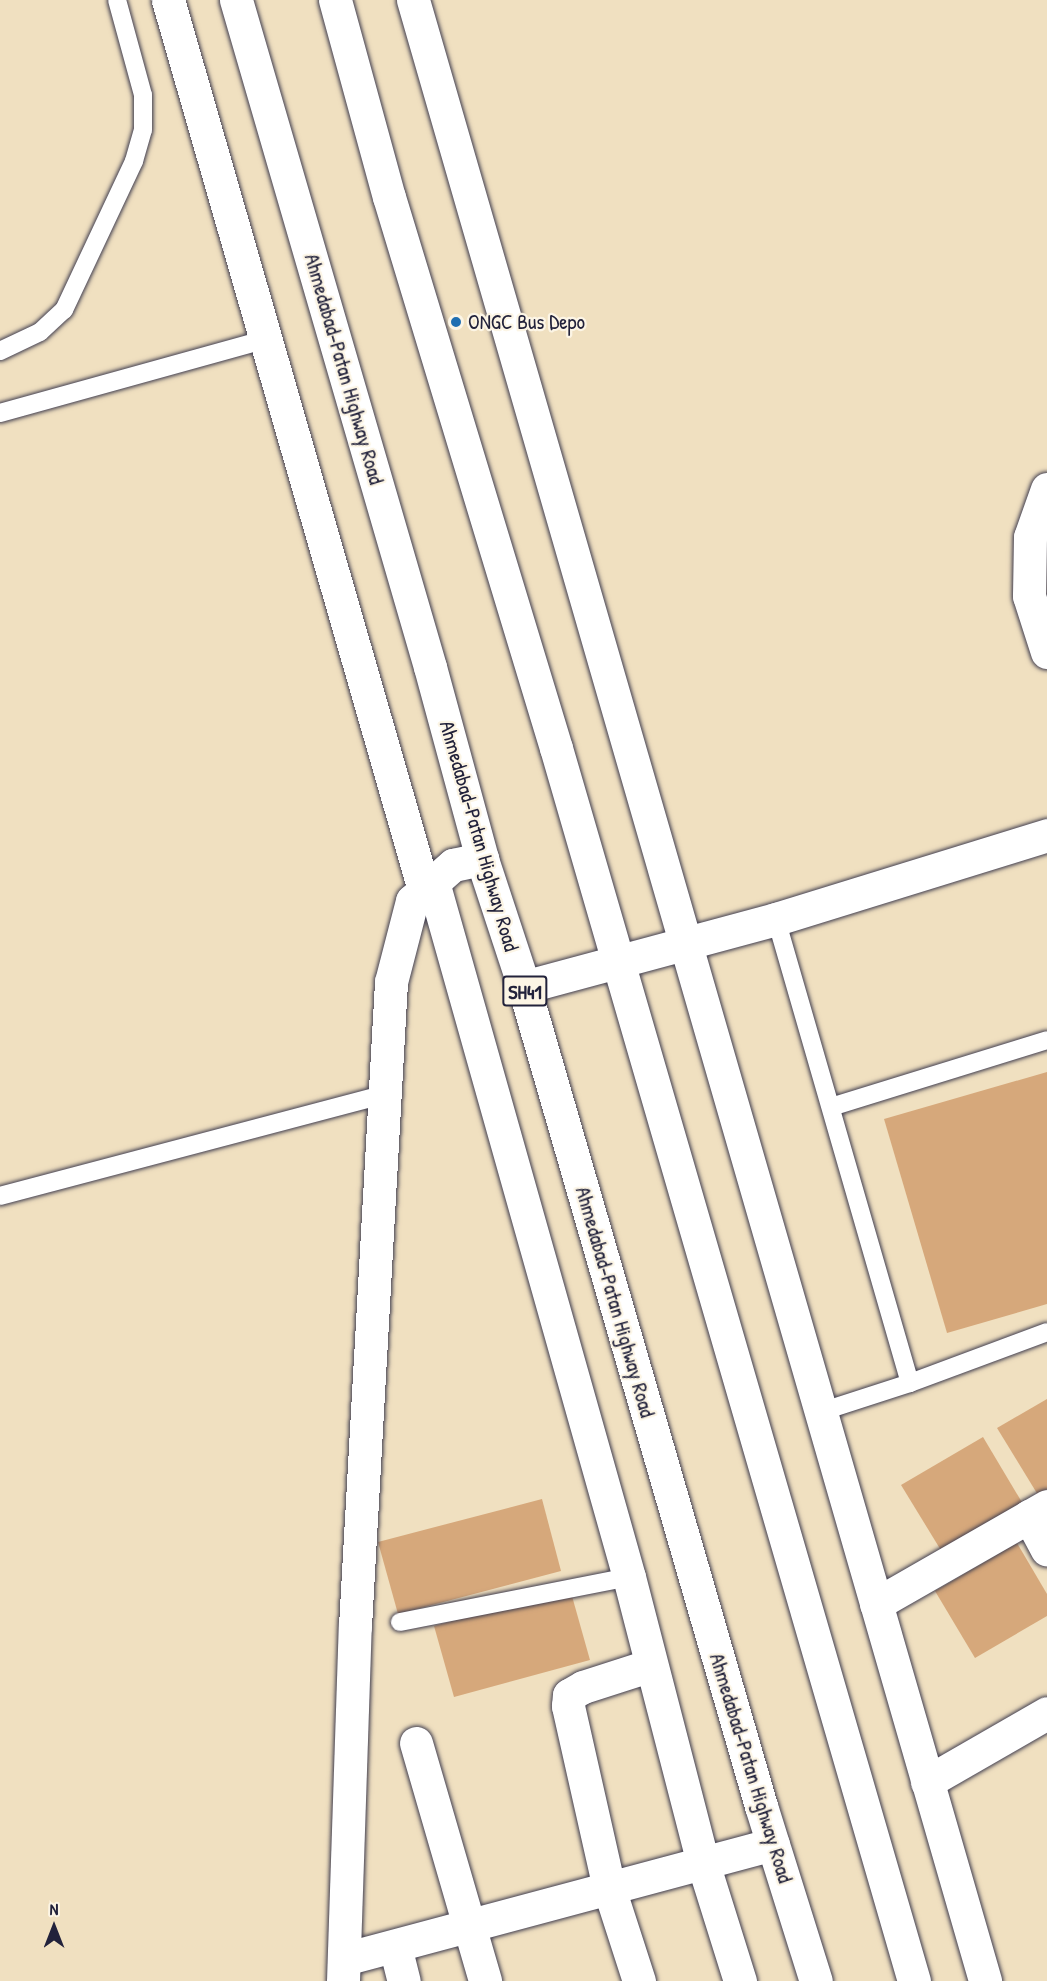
<!DOCTYPE html>
<html>
<head>
<meta charset="utf-8">
<style>
  body { margin:0 }
  #map { position:relative; width:1047px; height:1981px; overflow:hidden; background:#f0e0c0; font-family:"Patrick Hand",sans-serif }
  div>[style] { position:absolute }
  .building>* { inset:0; background:#d6a87b }
  .roads { filter:drop-shadow(0 0 2px #413e4f) drop-shadow(0 0 2px #413e4f) }
  .lane>* { height:18px; margin:-9px; padding:0 9px; transform-origin:9px; border-radius:9px; background:#fff }
  .street>* { height:33px; margin:-16.5px; padding:0 16.5px; transform-origin:16.5px; border-radius:16.5px; background:#fff }
  .secondary>* { height:33px; margin:-16.5px; padding:0 16.5px; transform-origin:16.5px; border-radius:16.5px; background:#fff }
  .primary>* { height:33px; margin:-16.5px; padding:0 16.5px; transform-origin:16.5px; border-radius:16.5px; background:#fff }
  .dots>* { width:16px; height:16px; translate:-50% -50%; box-sizing:border-box; border:3px solid #fcf5e5; border-radius:50% }
  span { translate:-50% -50%; white-space:nowrap; text-align:center; line-height:1.15; -webkit-text-stroke:4.5px #fcf5e5; paint-order:stroke }
  .shield-label span { padding:2px 4px; background:#fcf5e5; border:2px solid; border-radius:4px; -webkit-text-stroke-width:0 }
  .shield-label { font-size:20px; color:#22223b; font-weight:700 }
  .poi-label { font-size:21px; color:#22223b }
  .left { translate:0 -50%; text-align:left }
  .street-label { font-size:21px; color:#22223b }
  .north { position:absolute; left:24px; top:1897px; width:60px; height:60px; -webkit-text-stroke:4px #fcf5e5; paint-order:stroke; rotate:0deg; font-size:16px; font-weight:700; line-height:24px; text-align:center; color:#22223b }
  .north::after { content:''; display:block; margin:auto; width:21px; height:27px; background:#22223b; clip-path:polygon(50% 0,100% 100%,50% 72%,0 100%) }
</style>
</head>
<body>
<div id="map">
  <div class="building">
    <i style="clip-path:polygon(1047px 1072px,1047px 1304px,947px 1333px,884px 1119px)"></i>
    <i style="clip-path:polygon(1047px 1399px,1047px 1489px,1038px 1495px,997px 1428px)"></i>
    <i style="clip-path:polygon(983px 1437px,1023px 1504px,942px 1552px,901px 1485px)"></i>
    <i style="clip-path:polygon(542px 1499px,561px 1571px,398px 1614px,378px 1542px)"></i>
    <i style="clip-path:polygon(1017px 1543px,1047px 1594px,1047px 1616px,975px 1658px,935px 1591px)"></i>
    <i style="clip-path:polygon(570px 1589px,590px 1660px,454px 1697px,434px 1626px)"></i>
  </div>
  <div class="roads">
    <div class="lane">
      <i style="left:0;top:351px;width:44px;rotate:-25.4deg"></i>
      <i style="left:40px;top:332px;width:33px;rotate:-43deg"></i>
      <i style="left:64px;top:310px;width:165px;rotate:-64.8deg"></i>
      <i style="left:134px;top:161px;width:32px;rotate:-74deg"></i>
      <i style="left:143px;top:130px;width:35px;rotate:-90deg"></i>
      <i style="left:143px;top:95px;width:98px;rotate:-105.3deg"></i>
      <i style="left:0;top:413px;width:277px;rotate:-15.5deg"></i>
      <i style="left:776px;top:919px;width:483px;rotate:73.9deg"></i>
      <i style="left:910px;top:1383px;width:95px;rotate:162.1deg"></i>
      <i style="left:831px;top:1107px;width:226px;rotate:-17.2deg"></i>
      <i style="left:0;top:1196px;width:398px;rotate:-14.8deg"></i>
      <i style="left:910px;top:1383px;width:146px;rotate:-20.4deg"></i>
      <i style="left:400px;top:1622px;width:233px;rotate:-11.1deg"></i>
    </div>
    <div class="street">
      <i style="left:1047px;top:489px;width:51px;rotate:109.5deg"></i>
      <i style="left:1030px;top:537px;width:59px;rotate:91deg"></i>
      <i style="left:1029px;top:596px;width:59px;rotate:72.2deg"></i>
      <i style="left:524px;top:987px;width:261px;rotate:-15.1deg"></i>
      <i style="left:776px;top:919px;width:284px;rotate:-17.2deg"></i>
      <i style="left:1029px;top:1516px;width:38px;rotate:62deg"></i>
      <i style="left:876px;top:1604px;width:197px;rotate:-29.8deg"></i>
      <i style="left:416px;top:1743px;width:248px;rotate:73.8deg"></i>
      <i style="left:927px;top:1782px;width:138px;rotate:-29.9deg"></i>
      <i style="left:395px;top:1946px;width:36px;rotate:76deg"></i>
      <i style="left:344px;top:1959px;width:444px;rotate:-15deg"></i>
      <i style="left:639px;top:1981px;width:98px;rotate:-107.9deg"></i>
      <i style="left:609px;top:1888px;width:187px;rotate:-102.7deg"></i>
      <i style="left:568px;top:1706px;width:11px;rotate:-85deg"></i>
      <i style="left:569px;top:1695px;width:16px;rotate:-30deg"></i>
      <i style="left:583px;top:1687px;width:71px;rotate:-17.9deg"></i>
    </div>
    <div class="secondary">
      <i style="left:168px;top:0;width:926px;rotate:73.95deg"></i>
      <i style="left:413px;top:0;width:2062px;rotate:73.89deg"></i>
      <i style="left:433px;top:882px;width:722px;rotate:74.25deg"></i>
      <i style="left:629px;top:1577px;width:295px;rotate:75.5deg"></i>
      <i style="left:703px;top:1863px;width:124px;rotate:72.6deg"></i>
      <i style="left:343px;top:1981px;width:355px;rotate:-88.1deg"></i>
      <i style="left:355px;top:1626px;width:645px;rotate:-86.8deg"></i>
      <i style="left:391px;top:982px;width:84px;rotate:-75.5deg"></i>
      <i style="left:412px;top:901px;width:55px;rotate:-41.3deg"></i>
      <i style="left:453px;top:865px;width:30px;rotate:-12deg"></i>
    </div>
    <div class="primary">
      <i style="left:236px;top:0;width:695px;rotate:73.78deg"></i>
      <i style="left:430px;top:667px;width:199px;rotate:74.8deg"></i>
      <i style="left:482px;top:859px;width:135px;rotate:71.8deg"></i>
      <i style="left:524px;top:987px;width:853px;rotate:73.86deg"></i>
      <i style="left:761px;top:1806px;width:183px;rotate:72.6deg"></i>
      <i style="left:335px;top:0;width:204px;rotate:74.7deg"></i>
      <i style="left:389px;top:197px;width:576px;rotate:73.14deg"></i>
      <i style="left:556px;top:748px;width:1284px;rotate:73.81deg"></i>
    </div>
  </div>
  <div class="dots">
    <i style="left:456px;top:322px;background:#1f6fb2"></i>
  </div>
  <div class="shield-label">
    <span style="left:525px;top:991px">SH41</span>
  </div>
  <div class="poi-label">
    <span class="left" style="left:468px;top:322px">ONGC Bus Depo</span>
  </div>
  <div class="street-label">
    <span style="left:344px;top:369px;rotate:74deg">Ahmedabad-Patan Highway Road</span>
    <span style="left:479px;top:836px;rotate:74deg">Ahmedabad-Patan Highway Road</span>
    <span style="left:615px;top:1302px;rotate:74deg">Ahmedabad-Patan Highway Road</span>
    <span style="left:751px;top:1768px;rotate:73deg">Ahmedabad-Patan Highway Road</span>
  </div>
  <div class="north">N</div>
</div>
</body>
</html>
